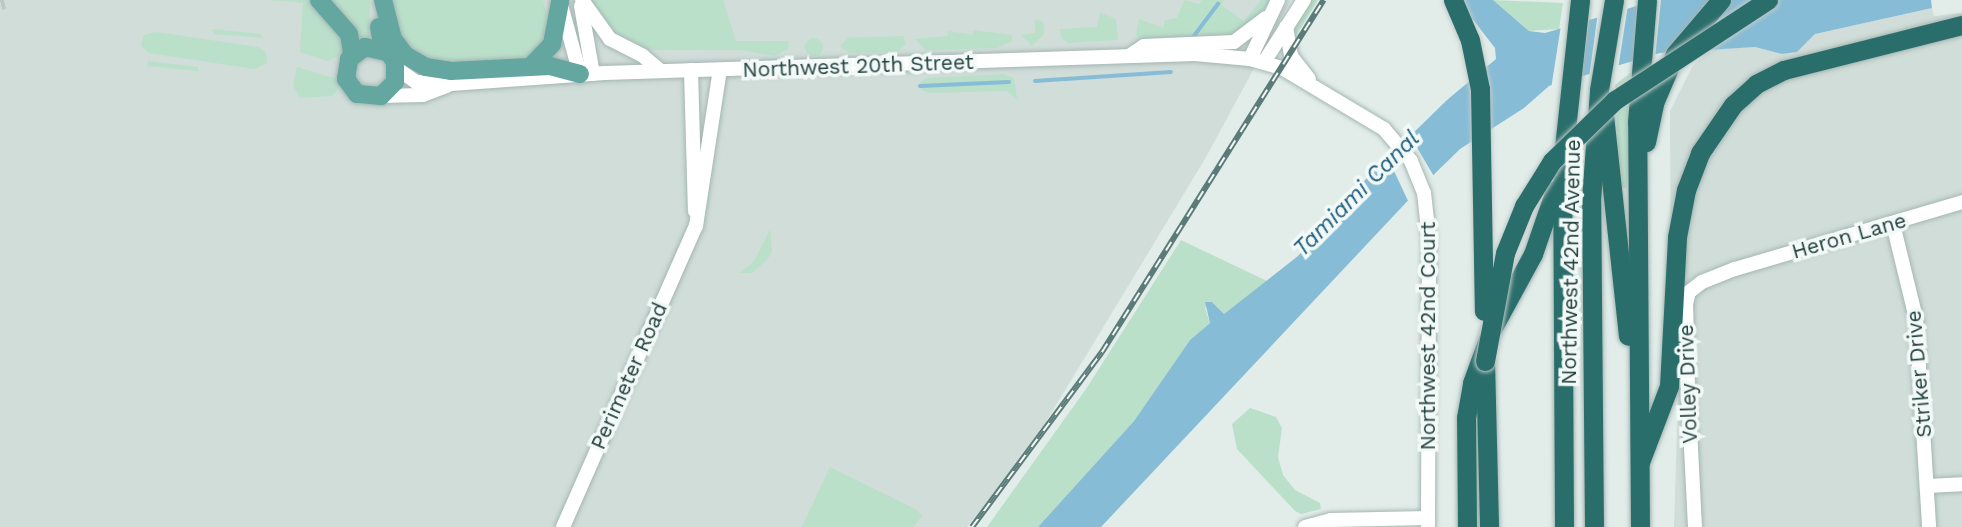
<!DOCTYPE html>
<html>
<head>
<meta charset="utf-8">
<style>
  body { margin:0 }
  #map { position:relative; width:1962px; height:527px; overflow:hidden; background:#e2edea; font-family:"Work Sans",sans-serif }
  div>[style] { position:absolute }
  .built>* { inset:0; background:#d0ddd9 }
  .green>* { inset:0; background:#bae0ca }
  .round { border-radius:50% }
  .water>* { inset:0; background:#87bcd6 }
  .pier>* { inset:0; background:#e2edea }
  .stream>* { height:3.5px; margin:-1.75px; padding:0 1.75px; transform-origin:1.75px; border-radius:1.75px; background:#87bcd6 }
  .major-tunnel>* { height:18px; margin-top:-9px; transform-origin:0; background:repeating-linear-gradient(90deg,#bbcac7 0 18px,transparent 0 27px) }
  .roads { filter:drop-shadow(0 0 2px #a4b6b3) drop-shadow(0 0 2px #a4b6b3) }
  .minor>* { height:14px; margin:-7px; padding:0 7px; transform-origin:7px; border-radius:7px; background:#fff }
  .major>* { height:18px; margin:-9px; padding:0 9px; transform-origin:9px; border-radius:9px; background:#64a6a0 }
  .highway>* { height:19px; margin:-9.5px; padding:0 9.5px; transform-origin:9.5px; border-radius:9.5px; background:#2a6e6b }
  .rail>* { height:6px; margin-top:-3px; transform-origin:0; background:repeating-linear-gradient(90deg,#f3f9f7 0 10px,#5b7b78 0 20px); box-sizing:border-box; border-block:2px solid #5b7b78 }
  .bridges { filter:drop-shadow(0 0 2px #c1cac9) drop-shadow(0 0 2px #c1cac9) }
  .highway-bridge>* { height:19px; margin:-9.5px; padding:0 9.5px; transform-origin:9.5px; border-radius:9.5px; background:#2a6e6b }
  span { translate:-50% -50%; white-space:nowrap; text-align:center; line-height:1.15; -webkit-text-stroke:7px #f3f9f7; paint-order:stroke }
  .street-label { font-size:21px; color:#21403d }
  .water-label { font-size:23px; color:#175d80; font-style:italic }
</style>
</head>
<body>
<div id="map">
  <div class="built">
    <i style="clip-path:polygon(0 0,1291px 0,1205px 159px,1024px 458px,967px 527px,0 527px)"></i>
    <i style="clip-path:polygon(1932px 8px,1934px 16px,1962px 13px,1962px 527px,1674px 527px,1678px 398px,1671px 355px,1670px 111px,1692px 67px,1710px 49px,1755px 47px,1782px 54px,1797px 52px,1815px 34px)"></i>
  </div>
  <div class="green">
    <i style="clip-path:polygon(269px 0,307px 0,320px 8px,345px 42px,344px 53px,328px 61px,300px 52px,303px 3px)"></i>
    <i style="clip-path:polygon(328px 0,370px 0,369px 40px,359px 42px)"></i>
    <i style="clip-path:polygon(392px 0,543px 0,549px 25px,544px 43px,522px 59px,446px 63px,411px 50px,397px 32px)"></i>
    <i style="clip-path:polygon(588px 0,723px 0,736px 41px,789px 41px,788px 49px,774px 56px,741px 50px,646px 50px,616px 38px)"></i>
    <i style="clip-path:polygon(1184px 0,1199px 4px,1202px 0,1224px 0,1221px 5px,1244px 21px,1261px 0,1270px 0,1256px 21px,1237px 36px,1145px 41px,1136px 35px,1139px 19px,1163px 28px,1165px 20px,1177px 18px)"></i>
    <i style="clip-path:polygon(1308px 0,1318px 0,1291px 44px,1293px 24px)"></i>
    <i style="clip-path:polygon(1493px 0,1563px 3px,1559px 29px,1529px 31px)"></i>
    <i style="clip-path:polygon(1100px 12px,1116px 19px,1118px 40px,1068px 43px,1062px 38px,1060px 29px,1097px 27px)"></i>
    <i style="clip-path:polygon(1035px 20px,1043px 21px,1044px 34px,1032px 46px,1021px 35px,1035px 33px)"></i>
    <i style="clip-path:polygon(212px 29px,260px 34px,264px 38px,214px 34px)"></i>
    <i style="clip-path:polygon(973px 30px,1012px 35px,1012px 41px,996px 48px,925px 50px,915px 39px,947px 36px,948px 31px,973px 35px)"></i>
    <i style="clip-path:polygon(156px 32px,258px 47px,266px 52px,267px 63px,254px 69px,149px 53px,141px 46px,144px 35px)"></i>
    <i style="clip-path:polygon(903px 36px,906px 44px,897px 52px,849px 53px,840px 46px,848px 38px)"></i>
    <i class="round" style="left:805px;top:38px;width:18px;height:18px"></i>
    <i style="clip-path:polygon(148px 61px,198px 67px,199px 71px,147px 66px)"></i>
    <i style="clip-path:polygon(297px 67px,340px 80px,339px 88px,332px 96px,300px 98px,293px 85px)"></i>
    <i style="clip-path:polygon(1633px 71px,1627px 188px,1620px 188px,1615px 85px)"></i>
    <i style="clip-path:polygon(1004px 74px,1014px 78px,1017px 99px,1006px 91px,931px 93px,921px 90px,920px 83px,926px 78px)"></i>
    <i style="clip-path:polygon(770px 229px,772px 251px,767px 260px,752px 273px,740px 273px,754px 261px)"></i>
    <i style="clip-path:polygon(1181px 240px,1267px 281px,1224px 314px,1212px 302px,1205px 308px,1210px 323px,1190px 340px,1134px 421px,1038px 527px,987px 527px,1086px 389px)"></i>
    <i style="clip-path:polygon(1250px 408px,1276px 417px,1282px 428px,1278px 457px,1283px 475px,1295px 490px,1320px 503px,1321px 509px,1301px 514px,1295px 511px,1237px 449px,1232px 424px)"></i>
    <i style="clip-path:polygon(830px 467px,917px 510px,922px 516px,913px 527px,802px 527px)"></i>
  </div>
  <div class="water">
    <i style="clip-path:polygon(1448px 0,1493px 0,1529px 31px,1545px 33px,1657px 0,1931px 0,1932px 8px,1815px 34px,1797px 52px,1782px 54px,1755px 47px,1660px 53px,1549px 86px,1524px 108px,1460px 149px,1416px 192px,1101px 527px,1038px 527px,1134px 421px,1190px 340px,1210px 323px,1205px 302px,1212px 302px,1224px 314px,1298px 256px,1357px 188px,1447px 100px,1496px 59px,1495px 48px,1474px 21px)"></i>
  </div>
  <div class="pier">
    <i style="clip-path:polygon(1642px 0,1661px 0,1655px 58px,1633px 64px,1638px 3px,1628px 5px,1618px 69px,1589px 78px,1598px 12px)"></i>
    <i style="clip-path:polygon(1590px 14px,1581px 80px,1551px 89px,1561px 25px)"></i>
    <i style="clip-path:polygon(1409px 134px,1435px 178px,1409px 203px,1387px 156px)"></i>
  </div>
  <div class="stream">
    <i style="left:1194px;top:36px;width:40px;rotate:-53deg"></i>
    <i style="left:1035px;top:81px;width:136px;rotate:-3.8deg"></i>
    <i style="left:920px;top:86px;width:89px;rotate:-2.6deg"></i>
  </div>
  <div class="major-tunnel">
    <i style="left:0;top:1px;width:4px;rotate:-14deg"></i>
  </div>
  <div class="roads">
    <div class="minor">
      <i style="left:582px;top:0;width:48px;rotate:54.3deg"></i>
      <i style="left:610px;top:39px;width:37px;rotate:27deg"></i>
      <i style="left:643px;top:56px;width:23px;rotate:40deg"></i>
      <i style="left:560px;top:1px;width:76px;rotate:74.7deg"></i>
      <i style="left:581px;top:6px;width:69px;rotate:80deg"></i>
      <i style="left:1286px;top:27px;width:29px;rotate:80deg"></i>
      <i style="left:1291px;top:56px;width:29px;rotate:52deg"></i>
      <i style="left:1129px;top:56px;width:18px;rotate:-34deg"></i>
      <i style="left:1144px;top:46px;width:90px;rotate:-2.5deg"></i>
      <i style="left:1234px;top:42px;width:40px;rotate:-37deg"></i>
      <i style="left:1250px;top:59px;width:65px;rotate:-64.6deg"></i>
      <i style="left:1264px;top:62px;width:74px;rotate:-57.2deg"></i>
      <i style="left:396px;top:68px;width:24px;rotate:35deg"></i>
      <i style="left:416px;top:82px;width:35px;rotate:3deg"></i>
      <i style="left:451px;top:84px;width:154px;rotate:-4.1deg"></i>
      <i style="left:605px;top:73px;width:590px;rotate:-1.84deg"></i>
      <i style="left:1195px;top:54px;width:55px;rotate:5.2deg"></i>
      <i style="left:1250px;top:59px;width:33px;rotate:16deg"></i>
      <i style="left:1282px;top:68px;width:119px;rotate:30.9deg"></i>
      <i style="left:1384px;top:129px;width:42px;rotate:49.8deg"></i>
      <i style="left:1411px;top:161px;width:35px;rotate:68deg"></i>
      <i style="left:1424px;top:193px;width:45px;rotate:83.7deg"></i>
      <i style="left:1429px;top:238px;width:289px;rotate:90.2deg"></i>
      <i style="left:691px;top:70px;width:141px;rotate:88.4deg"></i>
      <i style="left:381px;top:96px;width:42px;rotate:-1.4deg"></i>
      <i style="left:423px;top:95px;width:26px;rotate:-21deg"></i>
      <i style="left:1893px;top:224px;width:97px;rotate:76.3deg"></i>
      <i style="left:1916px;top:318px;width:209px;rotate:86.4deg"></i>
      <i style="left:1927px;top:486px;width:35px;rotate:-3deg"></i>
      <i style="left:563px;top:527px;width:329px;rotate:-66.2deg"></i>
      <i style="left:696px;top:226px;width:158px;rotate:-81.3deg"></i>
      <i style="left:1305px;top:527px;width:27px;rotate:-15deg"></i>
      <i style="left:1331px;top:520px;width:97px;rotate:-1.2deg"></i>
      <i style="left:1695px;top:527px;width:138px;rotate:-92.9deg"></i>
      <i style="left:1688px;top:389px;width:85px;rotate:-91.3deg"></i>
      <i style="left:1686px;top:304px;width:12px;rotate:-76deg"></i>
      <i style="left:1689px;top:292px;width:16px;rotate:-38deg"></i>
      <i style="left:1702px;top:282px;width:35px;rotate:-22deg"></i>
      <i style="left:1735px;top:269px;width:237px;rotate:-16.4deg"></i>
    </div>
    <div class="major">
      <i style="left:319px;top:0;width:45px;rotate:48.6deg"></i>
      <i style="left:349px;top:34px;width:20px;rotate:81deg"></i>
      <i style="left:383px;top:0;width:40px;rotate:75.6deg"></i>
      <i style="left:393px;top:39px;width:20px;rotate:53deg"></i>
      <i style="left:405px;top:55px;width:24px;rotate:30deg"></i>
      <i style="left:426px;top:67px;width:25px;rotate:9deg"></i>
      <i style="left:451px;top:71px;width:99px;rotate:-2.9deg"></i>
      <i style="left:550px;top:66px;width:31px;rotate:15deg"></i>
      <i style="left:379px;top:27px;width:15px;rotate:79deg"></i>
      <i style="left:382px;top:42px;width:24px;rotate:57deg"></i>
      <i style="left:395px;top:62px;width:20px;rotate:90deg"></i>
      <i style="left:395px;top:82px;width:20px;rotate:135deg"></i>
      <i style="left:381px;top:96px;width:24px;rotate:-175deg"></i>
      <i style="left:357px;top:94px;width:19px;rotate:-126deg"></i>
      <i style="left:346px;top:79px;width:20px;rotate:-81deg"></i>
      <i style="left:349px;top:59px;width:20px;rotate:-37deg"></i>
      <i style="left:365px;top:47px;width:22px;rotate:13deg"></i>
      <i style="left:530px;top:67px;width:32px;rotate:-46deg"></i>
      <i style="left:552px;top:44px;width:43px;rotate:-79.2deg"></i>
    </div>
    <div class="highway">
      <i style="left:1604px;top:115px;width:222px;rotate:83.8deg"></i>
      <i style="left:1646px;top:142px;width:40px;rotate:-78deg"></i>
      <i style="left:1654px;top:103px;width:53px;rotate:-66.8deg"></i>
      <i style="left:1675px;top:54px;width:71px;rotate:-49.6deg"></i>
      <i style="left:1485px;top:361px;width:166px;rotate:88.6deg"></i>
      <i style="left:1640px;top:462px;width:81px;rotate:-69.1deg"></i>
      <i style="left:1669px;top:386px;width:149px;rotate:-86.9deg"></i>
      <i style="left:1677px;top:237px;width:48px;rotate:-79.2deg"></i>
      <i style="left:1686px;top:190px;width:40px;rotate:-69deg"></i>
      <i style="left:1700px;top:153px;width:58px;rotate:-55.5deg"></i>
      <i style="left:1733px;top:105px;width:31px;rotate:-42deg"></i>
      <i style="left:1756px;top:84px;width:31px;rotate:-27deg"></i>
      <i style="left:1784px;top:70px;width:184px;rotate:-14.2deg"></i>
      <i style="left:1467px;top:527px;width:109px;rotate:-90.5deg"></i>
      <i style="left:1466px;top:418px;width:36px;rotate:-80deg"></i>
      <i style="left:1472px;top:383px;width:55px;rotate:-69.9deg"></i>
      <i style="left:1491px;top:331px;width:88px;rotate:-61.4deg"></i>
      <i style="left:1533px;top:254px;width:68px;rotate:-71deg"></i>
      <i style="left:1564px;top:527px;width:361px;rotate:-90.3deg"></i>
      <i style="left:1562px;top:166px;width:167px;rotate:-83.8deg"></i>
      <i style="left:1594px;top:527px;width:327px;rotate:-90.5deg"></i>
      <i style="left:1591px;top:200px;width:110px;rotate:-85.8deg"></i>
      <i style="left:1599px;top:90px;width:91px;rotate:-80.5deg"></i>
      <i style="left:1640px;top:527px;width:405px;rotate:-90.4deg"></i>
      <i style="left:1637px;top:122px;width:122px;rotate:-85.3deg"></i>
    </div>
  </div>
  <div class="rail">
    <i style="left:972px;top:527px;width:218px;rotate:-53.4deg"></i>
    <i style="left:1102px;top:352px;width:416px;rotate:-57.8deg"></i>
  </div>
  <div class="bridges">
    <div class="highway-bridge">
      <i style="left:1453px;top:0;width:43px;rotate:67deg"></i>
      <i style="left:1470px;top:40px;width:50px;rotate:78.5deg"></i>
      <i style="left:1480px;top:89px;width:222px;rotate:89deg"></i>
      <i style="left:1485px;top:361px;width:110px;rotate:-79.5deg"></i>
      <i style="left:1505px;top:253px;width:51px;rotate:-68deg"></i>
      <i style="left:1524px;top:206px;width:53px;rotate:-58.1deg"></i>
      <i style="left:1552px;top:161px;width:88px;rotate:-44.1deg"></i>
      <i style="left:1615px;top:100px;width:183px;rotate:-33.2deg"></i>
    </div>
  </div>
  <div class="street-label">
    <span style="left:858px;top:66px;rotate:-2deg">Northwest 20th Street</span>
    <span style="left:1849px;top:236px;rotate:-16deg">Heron Lane</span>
    <span style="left:1571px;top:262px;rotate:-89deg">Northwest 42nd Avenue</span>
    <span style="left:1428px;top:336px;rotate:-90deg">Northwest 42nd Court</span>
    <span style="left:1919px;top:374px;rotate:-95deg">Striker Drive</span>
    <span style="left:629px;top:376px;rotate:-66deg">Perimeter Road</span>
    <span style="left:1688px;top:384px;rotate:-92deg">Volley Drive</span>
  </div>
  <div class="water-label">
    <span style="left:1357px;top:194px;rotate:-45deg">Tamiami Canal</span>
  </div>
</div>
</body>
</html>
